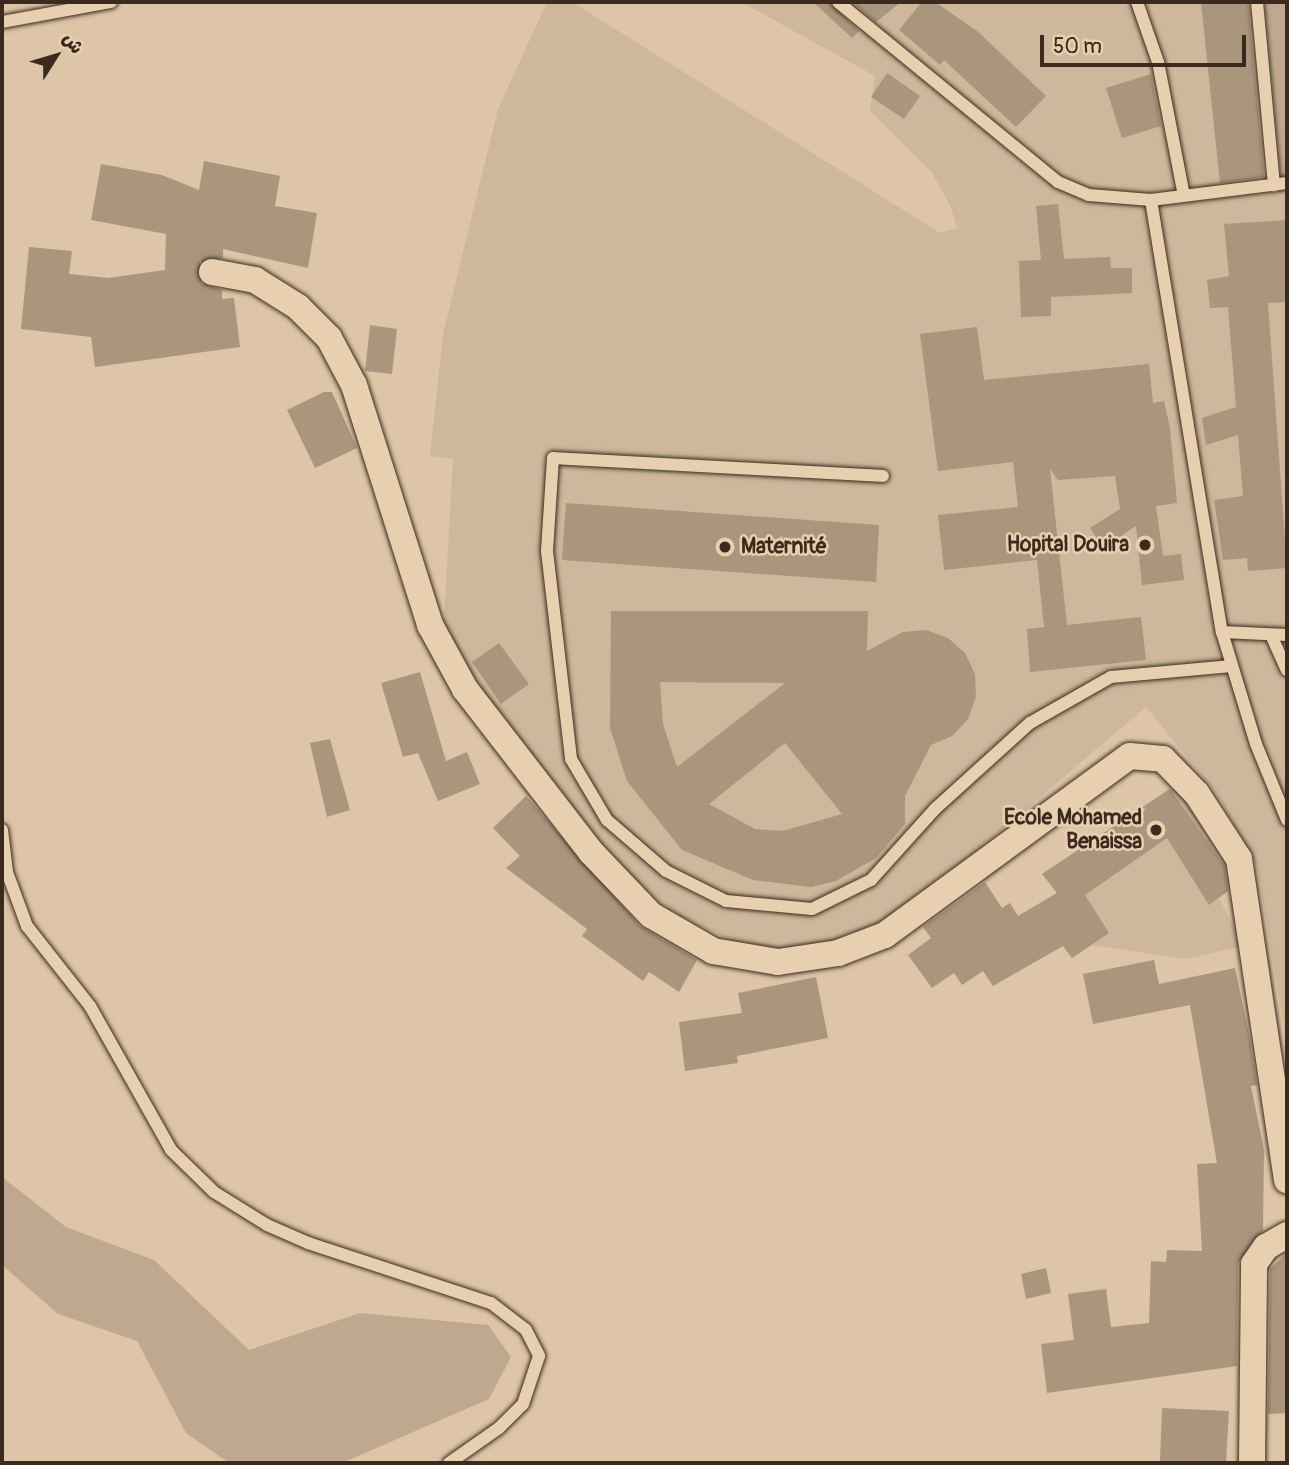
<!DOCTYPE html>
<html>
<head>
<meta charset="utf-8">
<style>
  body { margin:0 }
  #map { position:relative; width:1289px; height:1465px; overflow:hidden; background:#dec5a7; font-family:Pangolin,"Playpen Sans Arabic",sans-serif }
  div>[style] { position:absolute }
  .built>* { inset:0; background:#ceb79a }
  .green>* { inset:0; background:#bfa88e }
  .building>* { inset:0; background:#aa957d }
  .roads { filter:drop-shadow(0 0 2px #3b2a1e) drop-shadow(0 0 2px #3b2a1e) }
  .service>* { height:12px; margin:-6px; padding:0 6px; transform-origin:6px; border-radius:6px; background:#e8cfb0 }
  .minor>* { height:26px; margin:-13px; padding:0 13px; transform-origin:13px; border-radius:13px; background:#e8cfb0 }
  .dots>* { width:19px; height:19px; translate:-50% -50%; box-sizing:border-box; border:4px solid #e8cfb0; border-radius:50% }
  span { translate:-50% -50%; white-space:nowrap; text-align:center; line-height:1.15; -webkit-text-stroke:5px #e8cfb0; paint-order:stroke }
  .poi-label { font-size:21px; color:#3b2a1e; font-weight:700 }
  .right { translate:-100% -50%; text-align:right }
  .left { translate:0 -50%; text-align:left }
  .frame { position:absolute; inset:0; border:4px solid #3b2a1e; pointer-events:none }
  .north { position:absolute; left:21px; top:21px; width:70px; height:70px; -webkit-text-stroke:5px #e8cfb0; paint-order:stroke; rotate:53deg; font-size:19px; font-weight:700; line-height:28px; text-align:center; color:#3b2a1e }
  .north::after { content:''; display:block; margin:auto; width:24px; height:32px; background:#3b2a1e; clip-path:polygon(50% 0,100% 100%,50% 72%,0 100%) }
  .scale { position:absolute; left:1040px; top:35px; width:206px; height:32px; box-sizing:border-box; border:4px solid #3b2a1e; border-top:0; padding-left:9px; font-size:21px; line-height:24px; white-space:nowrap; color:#3b2a1e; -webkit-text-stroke:5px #e8cfb0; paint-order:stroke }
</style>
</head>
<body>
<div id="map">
  <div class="built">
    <i style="clip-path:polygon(547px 2px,572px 2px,940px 233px,957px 228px,950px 205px,932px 173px,870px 111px,875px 76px,741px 2px,1287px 2px,1287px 1044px,1257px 866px,1217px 794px,1146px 707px,911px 907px,867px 933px,834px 945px,783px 950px,733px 941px,682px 917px,637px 886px,593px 841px,443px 636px,453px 459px,430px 456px,443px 334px,498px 109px)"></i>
    <i style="clip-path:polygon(1175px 785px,1238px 883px,1219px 898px,1244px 946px,1186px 959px,1092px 945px,1072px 958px,1036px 906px,1057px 893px,1042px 874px)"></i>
  </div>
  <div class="green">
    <i style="clip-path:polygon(1265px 2px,1287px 2px,1287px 176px,1281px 177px)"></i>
    <i style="clip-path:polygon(2px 1177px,66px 1227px,154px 1260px,249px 1350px,360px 1313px,488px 1325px,511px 1357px,489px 1399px,342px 1463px,229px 1463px,186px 1433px,137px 1341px,58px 1314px,2px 1265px)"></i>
  </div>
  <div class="building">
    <i style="clip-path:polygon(813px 2px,829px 2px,859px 31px,852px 38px)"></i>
    <i style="clip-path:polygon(852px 2px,901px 2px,876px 22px)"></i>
    <i style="clip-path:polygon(922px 2px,935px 2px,977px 31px,1046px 96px,1016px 127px,944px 60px,940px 65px,899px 30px)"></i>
    <i style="clip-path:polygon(1201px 2px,1248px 2px,1264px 177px,1220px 183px)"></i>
    <i style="clip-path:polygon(887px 73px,920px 96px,904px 119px,871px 97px)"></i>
    <i style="clip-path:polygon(1151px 74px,1161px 126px,1122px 138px,1106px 88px)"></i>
    <i style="clip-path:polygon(204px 161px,280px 176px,275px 206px,317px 213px,308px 268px,223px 249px,223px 258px,200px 262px,201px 283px,222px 290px,222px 299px,234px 298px,240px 347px,95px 367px,91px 337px,21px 329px,29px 247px,72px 251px,69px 274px,108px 278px,165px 270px,166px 234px,91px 220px,101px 164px,162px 175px,199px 190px)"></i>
    <i style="clip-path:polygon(1058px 204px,1064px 259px,1110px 257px,1111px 268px,1132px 268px,1132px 293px,1051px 297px,1051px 316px,1021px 317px,1019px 261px,1041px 260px,1036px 206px)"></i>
    <i style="clip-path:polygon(1287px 220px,1287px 302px,1268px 303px,1287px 568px,1248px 571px,1247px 558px,1223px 560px,1214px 500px,1243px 496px,1238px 435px,1206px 445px,1202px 418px,1236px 407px,1228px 307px,1210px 308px,1207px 280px,1229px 276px,1224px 224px)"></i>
    <i style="clip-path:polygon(370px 325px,397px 329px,392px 374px,365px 371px)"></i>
    <i style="clip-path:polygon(977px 327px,984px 380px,1149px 364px,1153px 403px,1164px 401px,1170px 428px,1177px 503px,1156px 506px,1163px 556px,1181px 554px,1184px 580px,1142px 585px,1136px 526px,1103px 548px,1090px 528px,1120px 509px,1115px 476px,1058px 480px,1050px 469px,1067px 625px,1141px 617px,1146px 660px,1030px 672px,1027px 629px,1044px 627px,1037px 560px,944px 570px,938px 515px,1018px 507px,1013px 462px,938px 471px,920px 334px)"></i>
    <i style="clip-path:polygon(324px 392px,332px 392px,357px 448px,315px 468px,287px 410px)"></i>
    <i style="clip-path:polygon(566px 503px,879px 525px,876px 582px,562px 560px)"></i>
    <i style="clip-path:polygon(evenodd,611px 611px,868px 611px,867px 651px,903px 632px,926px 630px,948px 638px,965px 653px,975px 674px,976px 697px,968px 719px,952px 736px,931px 745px,905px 796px,905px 824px,876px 858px,836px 881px,811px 887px,753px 880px,682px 850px,627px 781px,610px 728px,611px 611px,660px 682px,785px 683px,677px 767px,663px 724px,660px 682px,611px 611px,785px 743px,842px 814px,783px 831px,755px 829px,709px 804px,785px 743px)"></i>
    <i style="clip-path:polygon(499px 643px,529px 684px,501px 704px,472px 662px)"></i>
    <i style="clip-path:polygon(420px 672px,446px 761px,467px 752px,480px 784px,438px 801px,418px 753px,403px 757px,381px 683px)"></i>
    <i style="clip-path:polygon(330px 739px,350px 810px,327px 817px,310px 743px)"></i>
    <i style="clip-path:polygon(1170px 789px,1224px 865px,1228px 891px,1209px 905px,1167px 838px,1085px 895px,1109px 933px,1072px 958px,1063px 946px,993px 986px,983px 971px,962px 985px,954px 973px,932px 988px,908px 955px,931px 938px,923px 927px,985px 882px,1002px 908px,1010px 903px,1018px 916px,1057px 893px,1042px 874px)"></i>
    <i style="clip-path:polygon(526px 796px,640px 926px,697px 960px,679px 992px,649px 972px,643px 981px,582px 936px,587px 929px,506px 868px,520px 856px,493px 828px)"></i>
    <i style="clip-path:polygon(1154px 960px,1159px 984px,1235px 968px,1249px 1034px,1257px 1085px,1251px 1086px,1264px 1150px,1263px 1230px,1238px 1263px,1237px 1366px,1047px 1393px,1041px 1344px,1074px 1340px,1068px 1294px,1106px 1289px,1111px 1327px,1149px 1323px,1151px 1261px,1166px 1262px,1167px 1250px,1202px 1251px,1197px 1164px,1217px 1163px,1190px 1005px,1093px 1024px,1083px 974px)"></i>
    <i style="clip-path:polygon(816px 977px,828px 1038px,737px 1056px,738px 1063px,685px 1071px,679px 1022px,742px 1013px,738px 993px)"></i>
    <i style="clip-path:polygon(1287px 1253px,1287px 1413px,1268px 1414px,1270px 1269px)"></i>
    <i style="clip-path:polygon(1046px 1268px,1051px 1293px,1026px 1299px,1021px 1274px)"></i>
    <i style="clip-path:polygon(1162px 1408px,1229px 1411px,1226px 1463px,1160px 1461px)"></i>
  </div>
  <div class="roads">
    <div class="service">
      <i style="left:838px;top:2px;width:284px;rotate:39.3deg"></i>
      <i style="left:1058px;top:182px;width:34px;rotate:23deg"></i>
      <i style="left:1089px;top:195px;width:62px;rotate:4.6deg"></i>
      <i style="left:1137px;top:2px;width:64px;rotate:70.7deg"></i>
      <i style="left:1158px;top:62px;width:136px;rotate:79deg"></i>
      <i style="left:1257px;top:2px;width:184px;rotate:84.7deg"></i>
      <i style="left:2px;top:22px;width:111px;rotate:-10.4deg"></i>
      <i style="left:1287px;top:183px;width:137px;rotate:172.9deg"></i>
      <i style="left:1151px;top:200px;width:438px;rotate:80.7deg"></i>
      <i style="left:1222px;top:632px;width:117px;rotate:73.1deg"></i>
      <i style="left:1256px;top:744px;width:82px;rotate:67.8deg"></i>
      <i style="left:883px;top:476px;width:330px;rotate:-176.9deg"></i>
      <i style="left:553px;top:458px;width:93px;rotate:93.7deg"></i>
      <i style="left:547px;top:551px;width:209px;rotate:83.4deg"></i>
      <i style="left:571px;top:759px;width:71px;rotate:59.5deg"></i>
      <i style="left:607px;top:820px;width:78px;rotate:40.8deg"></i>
      <i style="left:666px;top:871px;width:67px;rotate:26.6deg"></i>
      <i style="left:726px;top:901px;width:86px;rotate:5.3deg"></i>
      <i style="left:812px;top:909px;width:66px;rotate:-26.2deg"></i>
      <i style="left:871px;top:880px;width:96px;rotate:-48deg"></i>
      <i style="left:935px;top:809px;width:128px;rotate:-42.2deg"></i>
      <i style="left:1030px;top:723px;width:93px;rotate:-29.6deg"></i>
      <i style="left:1111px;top:677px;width:121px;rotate:-5.2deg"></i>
      <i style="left:1222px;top:632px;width:65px;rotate:2.6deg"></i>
      <i style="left:1272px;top:637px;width:36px;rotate:66deg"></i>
      <i style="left:2px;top:830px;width:42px;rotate:83.2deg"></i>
      <i style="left:7px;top:872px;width:58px;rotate:69.7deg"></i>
      <i style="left:27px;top:926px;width:102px;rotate:51.8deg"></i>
      <i style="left:90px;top:1006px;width:165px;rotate:60.6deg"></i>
      <i style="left:171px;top:1150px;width:60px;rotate:44.3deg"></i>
      <i style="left:214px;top:1192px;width:62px;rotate:31.9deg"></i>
      <i style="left:267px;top:1225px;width:45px;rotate:23.7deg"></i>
      <i style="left:308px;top:1243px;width:193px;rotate:18.2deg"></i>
      <i style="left:491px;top:1303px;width:44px;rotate:37.6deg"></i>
      <i style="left:526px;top:1330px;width:29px;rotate:63deg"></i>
      <i style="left:539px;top:1356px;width:51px;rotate:108.4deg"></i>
      <i style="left:523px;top:1404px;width:34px;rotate:135deg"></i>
      <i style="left:499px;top:1428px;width:61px;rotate:145deg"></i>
    </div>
    <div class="minor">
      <i style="left:212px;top:272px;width:44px;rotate:10.5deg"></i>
      <i style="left:255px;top:280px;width:51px;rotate:32.1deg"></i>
      <i style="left:298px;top:307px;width:44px;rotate:45deg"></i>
      <i style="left:329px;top:338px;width:53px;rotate:62deg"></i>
      <i style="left:354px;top:385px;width:252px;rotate:72.4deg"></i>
      <i style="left:430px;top:625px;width:73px;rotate:61.3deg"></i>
      <i style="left:465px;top:689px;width:206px;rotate:52.3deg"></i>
      <i style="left:591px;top:852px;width:87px;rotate:46.4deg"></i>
      <i style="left:651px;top:915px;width:72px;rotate:30.1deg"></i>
      <i style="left:713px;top:951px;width:66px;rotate:9.6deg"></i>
      <i style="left:778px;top:962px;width:61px;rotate:-8.5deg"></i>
      <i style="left:838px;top:953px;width:50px;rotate:-21deg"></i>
      <i style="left:885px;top:935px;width:303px;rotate:-36.2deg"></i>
      <i style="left:1130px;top:756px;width:33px;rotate:5deg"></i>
      <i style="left:1163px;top:759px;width:49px;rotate:45.8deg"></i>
      <i style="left:1197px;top:794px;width:77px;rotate:57.1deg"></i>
      <i style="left:1239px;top:859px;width:325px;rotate:81.5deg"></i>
      <i style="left:1252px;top:1463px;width:199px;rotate:-89.4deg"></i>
      <i style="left:1254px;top:1264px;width:21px;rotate:-55deg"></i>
      <i style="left:1266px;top:1247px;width:24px;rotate:-30deg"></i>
    </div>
  </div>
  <div class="dots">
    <i style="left:1145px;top:545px;background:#3b2a1e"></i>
    <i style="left:725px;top:547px;background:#3b2a1e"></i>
    <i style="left:1156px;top:830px;background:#3b2a1e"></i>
  </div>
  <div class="poi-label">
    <span class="right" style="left:1129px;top:545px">Hopital Douira</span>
    <span class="left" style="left:741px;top:547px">Maternité</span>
    <span class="right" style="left:1142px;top:830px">Ecole Mohamed<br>Benaissa</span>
  </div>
  <div class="frame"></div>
  <div class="north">ش</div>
  <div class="scale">50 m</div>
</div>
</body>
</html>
